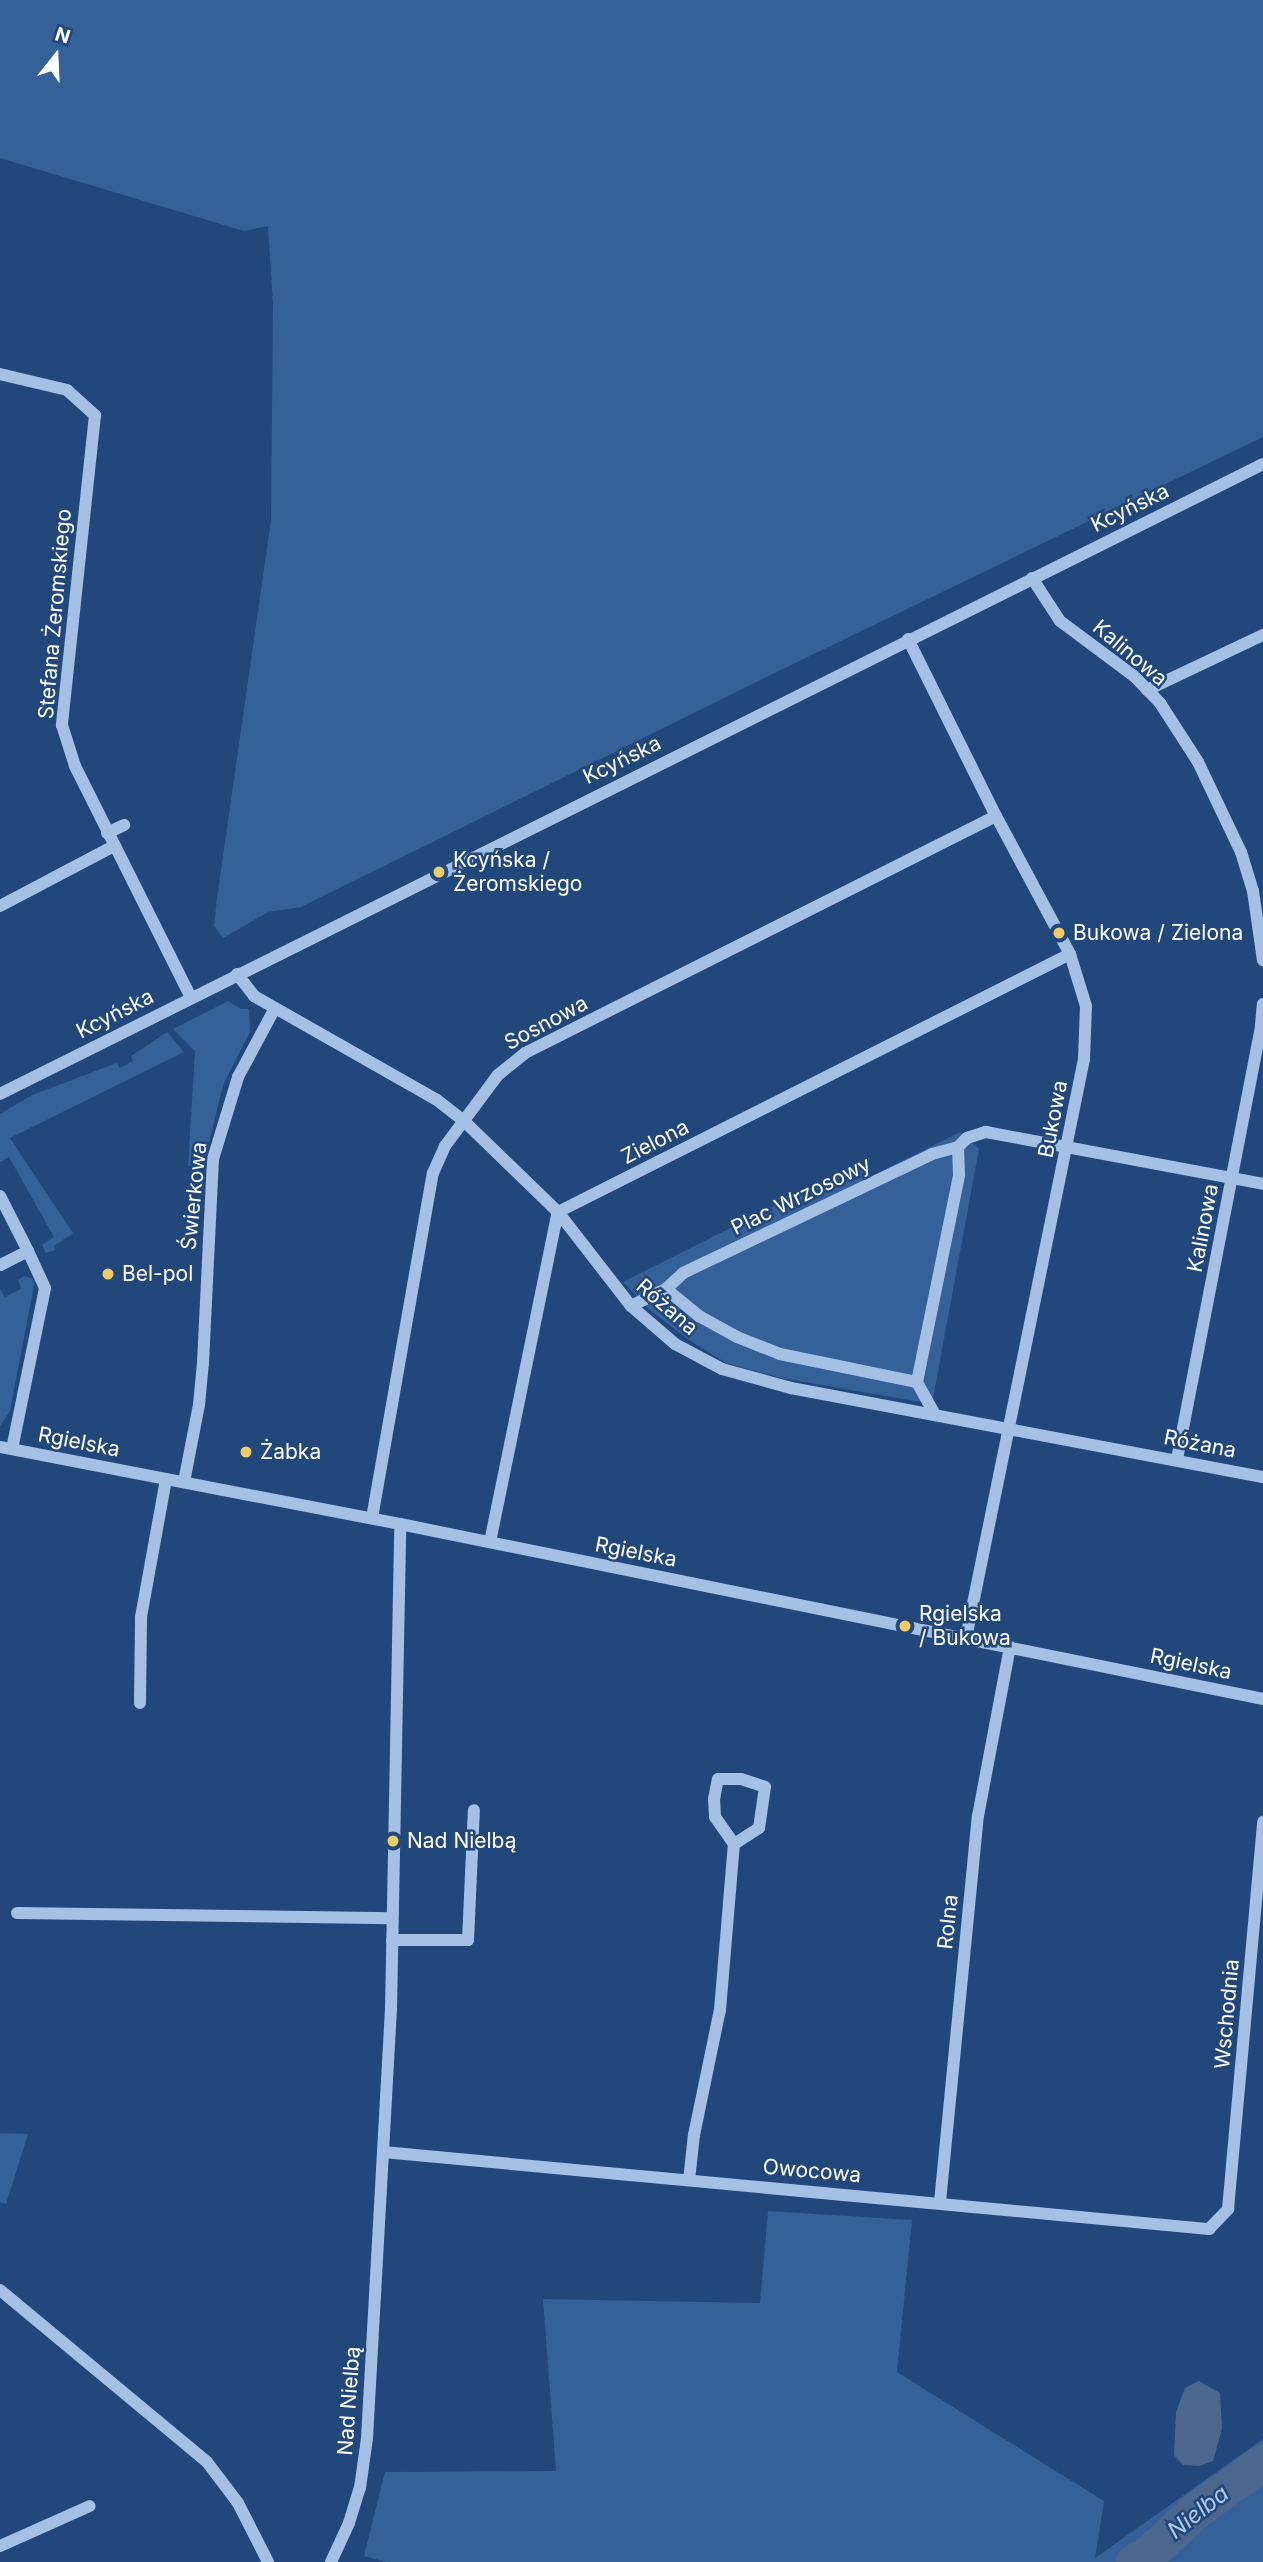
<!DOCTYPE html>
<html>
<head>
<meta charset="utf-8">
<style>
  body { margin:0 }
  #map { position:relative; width:1263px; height:2562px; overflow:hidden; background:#22477a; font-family:Inter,sans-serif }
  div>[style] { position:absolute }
  .green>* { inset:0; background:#366098 }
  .water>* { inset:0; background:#4c678e }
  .river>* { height:37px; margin:-18.5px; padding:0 18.5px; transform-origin:18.5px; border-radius:18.5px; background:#4c678e }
  .minor>* { height:12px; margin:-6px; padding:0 6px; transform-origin:6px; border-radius:6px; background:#a5c0e5 }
  .dots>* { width:19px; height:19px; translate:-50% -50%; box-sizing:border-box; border:4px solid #22477a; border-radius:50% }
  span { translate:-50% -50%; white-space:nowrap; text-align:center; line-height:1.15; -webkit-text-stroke:5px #22477a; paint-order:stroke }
  .street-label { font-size:21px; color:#fff }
  .poi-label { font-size:21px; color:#fff }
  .left { translate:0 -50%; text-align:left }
  .water-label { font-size:23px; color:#b0caed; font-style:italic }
  .north { position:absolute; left:21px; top:21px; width:70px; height:70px; -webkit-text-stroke:5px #22477a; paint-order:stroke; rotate:18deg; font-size:19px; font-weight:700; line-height:28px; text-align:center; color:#fff }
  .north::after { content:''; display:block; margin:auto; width:24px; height:32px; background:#fff; clip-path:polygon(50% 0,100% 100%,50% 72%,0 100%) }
</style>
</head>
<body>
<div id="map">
  <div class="green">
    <i style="clip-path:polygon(0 0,1263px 0,1263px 437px,787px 667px,301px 907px,268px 912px,223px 938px,214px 926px,217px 898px,271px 520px,273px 304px,268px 226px,244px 231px,0 158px)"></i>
    <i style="clip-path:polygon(228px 1001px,241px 1009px,249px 1009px,250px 1032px,223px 1085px,203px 1167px,188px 1166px,195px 1051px,173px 1029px)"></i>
    <i style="clip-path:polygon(167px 1032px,184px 1052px,10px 1138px,73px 1233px,54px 1246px,55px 1250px,46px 1253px,42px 1245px,54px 1237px,9px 1157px,0 1162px,0 1114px,32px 1095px,117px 1063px,120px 1068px,133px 1061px,131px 1056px)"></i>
    <i style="clip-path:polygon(960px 1132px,979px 1149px,932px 1404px,781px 1378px,726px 1363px,686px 1338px,650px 1310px,623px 1282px,861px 1162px,870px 1177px)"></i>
    <i style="clip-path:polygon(24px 1276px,33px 1279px,34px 1285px,10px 1411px,0 1426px,0 1289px,5px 1297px,21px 1289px,18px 1280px)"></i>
    <i style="clip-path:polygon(0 2133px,28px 2134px,6px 2204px,0 2202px)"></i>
    <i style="clip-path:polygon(768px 2211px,912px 2220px,897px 2372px,1104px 2501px,1095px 2558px,1263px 2439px,1263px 2562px,386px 2562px,364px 2556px,385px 2472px,556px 2471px,543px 2299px,760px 2303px)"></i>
  </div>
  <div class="water">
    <i style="clip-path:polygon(1199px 2381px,1220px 2393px,1222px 2429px,1213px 2461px,1199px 2466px,1183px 2465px,1174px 2455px,1176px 2412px,1185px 2388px)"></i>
  </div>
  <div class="river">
    <i style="left:1134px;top:2562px;width:13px;rotate:-27deg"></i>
    <i style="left:1146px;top:2556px;width:68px;rotate:-42.6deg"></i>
    <i style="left:1196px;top:2510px;width:82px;rotate:-35.6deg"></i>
  </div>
  <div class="minor">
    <i style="left:0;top:374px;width:69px;rotate:13.4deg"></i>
    <i style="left:67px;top:390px;width:38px;rotate:42deg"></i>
    <i style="left:95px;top:415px;width:312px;rotate:96.1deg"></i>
    <i style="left:62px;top:725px;width:43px;rotate:72.4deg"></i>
    <i style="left:75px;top:766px;width:259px;rotate:63.4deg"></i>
    <i style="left:1032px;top:578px;width:51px;rotate:56.9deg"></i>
    <i style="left:1060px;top:621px;width:94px;rotate:36.7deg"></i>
    <i style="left:1135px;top:677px;width:36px;rotate:46deg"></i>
    <i style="left:1160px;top:703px;width:70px;rotate:57.2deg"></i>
    <i style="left:1198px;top:762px;width:100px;rotate:64.5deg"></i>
    <i style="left:1241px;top:852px;width:41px;rotate:72.9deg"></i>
    <i style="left:1253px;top:891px;width:70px;rotate:81.8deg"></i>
    <i style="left:908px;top:639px;width:198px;rotate:63.6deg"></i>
    <i style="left:996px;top:816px;width:157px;rotate:61.8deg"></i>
    <i style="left:1070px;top:954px;width:54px;rotate:72.9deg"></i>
    <i style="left:1086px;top:1006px;width:53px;rotate:92.2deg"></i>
    <i style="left:1084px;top:1059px;width:591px;rotate:101.52deg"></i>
    <i style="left:1147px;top:690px;width:128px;rotate:-25.4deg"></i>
    <i style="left:107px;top:833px;width:19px;rotate:-25deg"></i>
    <i style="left:0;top:906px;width:129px;rotate:-27.8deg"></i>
    <i style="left:237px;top:974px;width:28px;rotate:52deg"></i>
    <i style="left:254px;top:996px;width:210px;rotate:29.6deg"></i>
    <i style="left:437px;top:1100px;width:33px;rotate:38deg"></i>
    <i style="left:463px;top:1120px;width:132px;rotate:44.1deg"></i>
    <i style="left:558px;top:1212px;width:119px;rotate:52.2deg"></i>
    <i style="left:631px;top:1306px;width:58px;rotate:40.8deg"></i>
    <i style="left:675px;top:1344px;width:53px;rotate:28deg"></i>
    <i style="left:722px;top:1369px;width:72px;rotate:15.4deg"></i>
    <i style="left:791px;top:1388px;width:480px;rotate:10.7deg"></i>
    <i style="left:0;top:1094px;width:1411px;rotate:-26.51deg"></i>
    <i style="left:0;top:1196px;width:62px;rotate:63deg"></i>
    <i style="left:28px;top:1251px;width:31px;rotate:153deg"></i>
    <i style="left:666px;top:1289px;width:43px;rotate:39.3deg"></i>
    <i style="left:699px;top:1316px;width:43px;rotate:28.9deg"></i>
    <i style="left:737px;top:1337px;width:46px;rotate:21.6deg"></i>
    <i style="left:780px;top:1354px;width:140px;rotate:11.6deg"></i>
    <i style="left:631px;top:1306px;width:39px;rotate:-26deg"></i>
    <i style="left:666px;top:1289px;width:23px;rotate:-43deg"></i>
    <i style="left:683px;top:1273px;width:276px;rotate:-25.5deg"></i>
    <i style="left:932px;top:1154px;width:27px;rotate:-15deg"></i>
    <i style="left:934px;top:1413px;width:35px;rotate:-119deg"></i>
    <i style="left:917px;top:1382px;width:211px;rotate:-78.5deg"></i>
    <i style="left:959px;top:1175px;width:28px;rotate:-92deg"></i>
    <i style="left:958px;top:1147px;width:13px;rotate:-45deg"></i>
    <i style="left:967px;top:1138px;width:20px;rotate:-18deg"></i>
    <i style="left:986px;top:1132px;width:282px;rotate:10.6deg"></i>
    <i style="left:0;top:1447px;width:407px;rotate:10.9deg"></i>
    <i style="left:400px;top:1524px;width:881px;rotate:11.46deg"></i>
    <i style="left:12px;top:1449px;width:164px;rotate:-78.4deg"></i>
    <i style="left:45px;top:1288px;width:41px;rotate:-114.7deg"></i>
    <i style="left:1177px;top:1459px;width:442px;rotate:-79deg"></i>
    <i style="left:1261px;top:1025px;width:21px;rotate:-85deg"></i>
    <i style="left:184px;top:1482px;width:78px;rotate:-79deg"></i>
    <i style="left:199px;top:1405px;width:42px;rotate:-84.6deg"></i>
    <i style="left:203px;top:1363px;width:204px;rotate:-87.2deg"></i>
    <i style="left:213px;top:1159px;width:86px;rotate:-73deg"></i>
    <i style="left:238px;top:1077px;width:78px;rotate:-61.8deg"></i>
    <i style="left:372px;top:1518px;width:350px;rotate:-80deg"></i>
    <i style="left:433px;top:1173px;width:30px;rotate:-66deg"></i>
    <i style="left:445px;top:1146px;width:89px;rotate:-53.3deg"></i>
    <i style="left:498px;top:1075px;width:35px;rotate:-39deg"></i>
    <i style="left:525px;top:1053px;width:527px;rotate:-26.71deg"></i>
    <i style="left:490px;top:1542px;width:337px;rotate:-78.4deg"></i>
    <i style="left:558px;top:1212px;width:573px;rotate:-26.74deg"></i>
    <i style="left:140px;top:1703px;width:86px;rotate:-89.3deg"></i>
    <i style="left:141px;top:1617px;width:140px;rotate:-79.7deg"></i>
    <i style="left:17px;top:1913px;width:375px;rotate:0.8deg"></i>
    <i style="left:392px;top:1940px;width:76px"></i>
    <i style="left:468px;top:1940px;width:130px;rotate:-87.4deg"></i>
    <i style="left:383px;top:2152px;width:830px;rotate:5.33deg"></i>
    <i style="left:1209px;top:2229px;width:28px;rotate:-46deg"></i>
    <i style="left:1228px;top:2209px;width:389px;rotate:-84.8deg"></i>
    <i style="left:689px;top:2180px;width:45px;rotate:-83.7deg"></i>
    <i style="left:694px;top:2135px;width:128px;rotate:-78.3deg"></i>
    <i style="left:720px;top:2010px;width:167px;rotate:-85.2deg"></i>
    <i style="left:734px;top:1844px;width:33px;rotate:-125deg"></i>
    <i style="left:715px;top:1817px;width:18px;rotate:-93deg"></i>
    <i style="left:714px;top:1799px;width:20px;rotate:-79deg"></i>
    <i style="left:718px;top:1779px;width:23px"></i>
    <i style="left:741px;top:1779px;width:25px;rotate:18deg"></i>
    <i style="left:765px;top:1787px;width:41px;rotate:98.3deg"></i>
    <i style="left:759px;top:1828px;width:30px;rotate:147deg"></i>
    <i style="left:940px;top:2202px;width:388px;rotate:-84.4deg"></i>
    <i style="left:978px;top:1816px;width:172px;rotate:-79.3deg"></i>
    <i style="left:0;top:2290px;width:269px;rotate:39.7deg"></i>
    <i style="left:207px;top:2462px;width:51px;rotate:52.9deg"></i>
    <i style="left:238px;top:2503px;width:66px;rotate:63deg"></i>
    <i style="left:0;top:2546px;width:98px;rotate:-24deg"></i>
    <i style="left:331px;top:2562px;width:43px;rotate:-65.2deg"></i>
    <i style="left:349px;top:2523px;width:37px;rotate:-73deg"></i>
    <i style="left:360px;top:2488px;width:50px;rotate:-82deg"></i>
    <i style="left:367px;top:2438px;width:430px;rotate:-86.8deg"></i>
    <i style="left:391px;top:2009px;width:485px;rotate:-88.9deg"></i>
  </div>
  <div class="dots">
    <i style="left:439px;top:872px;background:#f0cc68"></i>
    <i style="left:1059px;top:933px;background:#f0cc68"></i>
    <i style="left:108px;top:1274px;background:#f0cc68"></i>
    <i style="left:246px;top:1452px;background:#f0cc68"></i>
    <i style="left:905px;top:1626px;background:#f0cc68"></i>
    <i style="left:393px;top:1841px;background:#f0cc68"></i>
  </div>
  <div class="street-label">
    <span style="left:1130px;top:508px;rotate:-26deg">Kcyńska</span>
    <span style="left:55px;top:614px;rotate:-85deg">Stefana Żeromskiego</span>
    <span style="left:1130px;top:653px;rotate:40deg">Kalinowa</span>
    <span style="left:622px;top:760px;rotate:-26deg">Kcyńska</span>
    <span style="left:115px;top:1014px;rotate:-27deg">Kcyńska</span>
    <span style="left:546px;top:1023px;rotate:-28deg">Sosnowa</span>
    <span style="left:1053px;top:1119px;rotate:-79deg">Bukowa</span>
    <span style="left:655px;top:1142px;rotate:-27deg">Zielona</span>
    <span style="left:194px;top:1196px;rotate:-84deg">Świerkowa</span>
    <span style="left:801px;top:1196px;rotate:-26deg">Plac Wrzosowy</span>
    <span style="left:1203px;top:1228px;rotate:-79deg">Kalinowa</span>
    <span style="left:667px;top:1307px;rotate:41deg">Różana</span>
    <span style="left:79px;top:1442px;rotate:11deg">Rgielska</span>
    <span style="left:1200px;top:1444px;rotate:11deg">Różana</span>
    <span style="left:636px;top:1552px;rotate:11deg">Rgielska</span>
    <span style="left:1191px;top:1664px;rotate:12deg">Rgielska</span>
    <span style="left:948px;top:1922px;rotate:-84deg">Rolna</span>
    <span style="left:1227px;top:2014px;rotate:-85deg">Wschodnia</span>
    <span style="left:812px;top:2171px;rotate:5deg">Owocowa</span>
    <span style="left:349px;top:2401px;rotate:-86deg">Nad Nielbą</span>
  </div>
  <div class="poi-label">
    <span class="left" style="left:453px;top:872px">Kcyńska /<br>Żeromskiego</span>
    <span class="left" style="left:1073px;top:933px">Bukowa / Zielona</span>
    <span class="left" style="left:122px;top:1274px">Bel-pol</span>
    <span class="left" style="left:260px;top:1452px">Żabka</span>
    <span class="left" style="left:919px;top:1626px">Rgielska<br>/ Bukowa</span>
    <span class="left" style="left:407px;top:1841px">Nad Nielbą</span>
  </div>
  <div class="water-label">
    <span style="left:1198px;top:2512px;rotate:-38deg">Nielba</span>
  </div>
  <div class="north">N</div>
</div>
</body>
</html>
